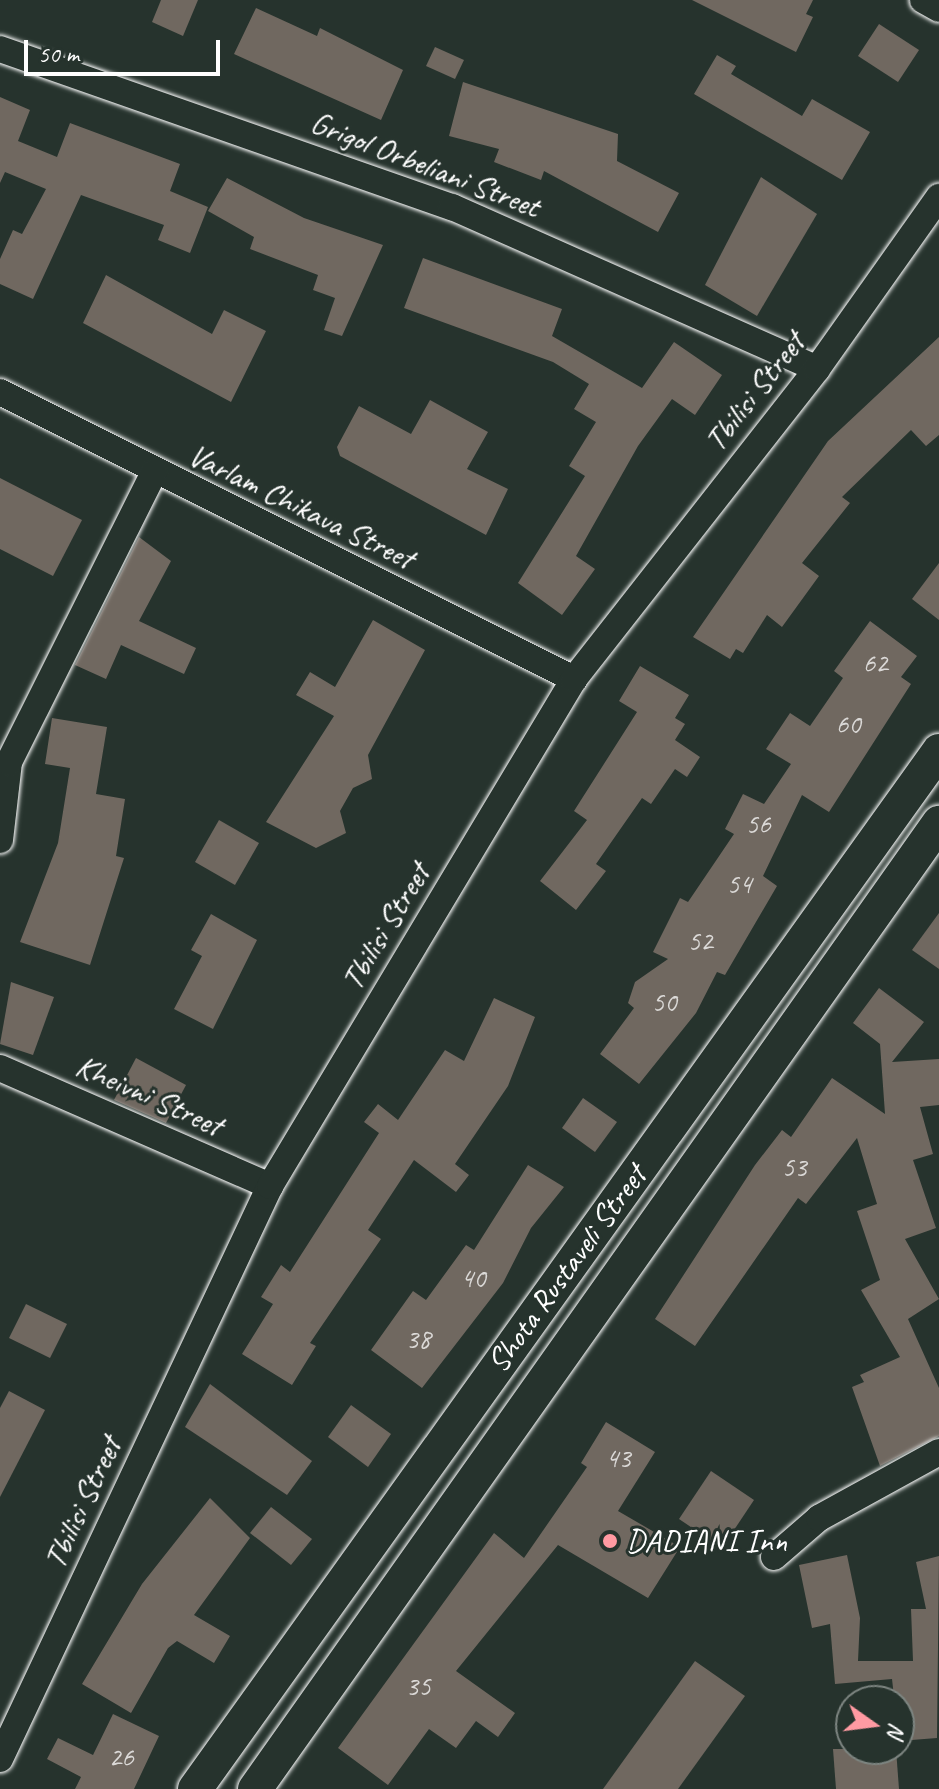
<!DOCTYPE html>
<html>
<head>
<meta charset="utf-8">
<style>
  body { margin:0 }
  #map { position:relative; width:939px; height:1789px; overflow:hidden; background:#26332d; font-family:Caveat,sans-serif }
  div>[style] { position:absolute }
  .building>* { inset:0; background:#706860 }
  .roads { filter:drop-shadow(0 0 2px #fff) drop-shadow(0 0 2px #fff) }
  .minor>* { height:26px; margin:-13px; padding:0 13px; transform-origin:13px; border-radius:13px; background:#26332d }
  .tertiary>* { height:34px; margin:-17px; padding:0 17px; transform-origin:17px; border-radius:17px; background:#26332d }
  .dots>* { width:22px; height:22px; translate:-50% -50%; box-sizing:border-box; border:4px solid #26332d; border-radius:50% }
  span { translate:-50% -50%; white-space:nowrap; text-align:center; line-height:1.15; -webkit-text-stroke:6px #26332d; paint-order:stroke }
  .number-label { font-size:28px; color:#dbd9d7 }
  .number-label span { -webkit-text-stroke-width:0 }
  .street-label { font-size:32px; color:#fff }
  .poi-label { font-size:32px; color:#fff }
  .left { translate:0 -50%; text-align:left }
  .north { position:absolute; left:835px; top:1685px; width:80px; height:80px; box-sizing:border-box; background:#26332d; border:2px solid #7d8581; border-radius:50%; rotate:104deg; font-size:22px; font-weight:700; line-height:32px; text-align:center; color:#fff }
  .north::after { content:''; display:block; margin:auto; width:28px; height:36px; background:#ff9aa2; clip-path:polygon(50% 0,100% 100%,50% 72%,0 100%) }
  .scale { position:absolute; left:24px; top:40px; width:196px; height:36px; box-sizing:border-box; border:4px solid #fff; border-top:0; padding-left:10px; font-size:24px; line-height:28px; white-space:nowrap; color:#fff; -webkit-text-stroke:6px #26332d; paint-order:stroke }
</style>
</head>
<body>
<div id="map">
  <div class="building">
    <i style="clip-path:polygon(161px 0,198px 0,183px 36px,152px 22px)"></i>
    <i style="clip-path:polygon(692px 0,813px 0,806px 14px,813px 17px,796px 52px)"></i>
    <i style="clip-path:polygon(256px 8px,317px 36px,320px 28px,403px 70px,381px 120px,234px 54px)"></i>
    <i style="clip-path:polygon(879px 24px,919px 50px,898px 82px,858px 56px)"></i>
    <i style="clip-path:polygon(435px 47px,464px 60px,455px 79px,426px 66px)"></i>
    <i style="clip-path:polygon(717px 55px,736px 66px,731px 74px,802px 116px,812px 99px,870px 132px,842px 180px,694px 94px)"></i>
    <i style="clip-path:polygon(463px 82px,618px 134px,617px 161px,679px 193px,658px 232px,544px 171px,541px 180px,494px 162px,499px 149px,449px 136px)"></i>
    <i style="clip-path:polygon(0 97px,30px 110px,18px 141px,57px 157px,70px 123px,180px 164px,170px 191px,208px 207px,190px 253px,158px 240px,164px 225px,81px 195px,33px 299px,0 284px,0 259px,13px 230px,22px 234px,46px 189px,5px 172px,0 183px)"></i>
    <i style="clip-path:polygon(761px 177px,817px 214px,757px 316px,705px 285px)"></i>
    <i style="clip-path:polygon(227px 178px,304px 218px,383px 245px,342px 336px,324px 330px,335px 298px,313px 290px,318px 275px,250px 249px,254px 237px,208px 211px)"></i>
    <i style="clip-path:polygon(423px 258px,562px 309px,552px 336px,642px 388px,674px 342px,722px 375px,695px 415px,672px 399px,638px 446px,576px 556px,595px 569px,562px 615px,518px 583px,585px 476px,569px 466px,596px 422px,574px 409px,589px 384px,553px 362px,404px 308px)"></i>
    <i style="clip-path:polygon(106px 275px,212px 334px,224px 310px,266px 331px,231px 402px,83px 323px)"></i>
    <i style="clip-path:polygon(939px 337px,939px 435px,926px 446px,911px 430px,842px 497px,850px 503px,802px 563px,819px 576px,782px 627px,767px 615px,743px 653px,736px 649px,730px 659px,693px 637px,828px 441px)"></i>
    <i style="clip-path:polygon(430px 400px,488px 432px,467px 469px,508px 489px,486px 535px,340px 456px,337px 447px,359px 406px,411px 434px)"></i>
    <i style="clip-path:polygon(0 478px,82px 520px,53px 576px,0 549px)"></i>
    <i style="clip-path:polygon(139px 537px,171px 561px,139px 621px,196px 648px,184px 674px,121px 645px,106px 679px,75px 665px)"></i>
    <i style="clip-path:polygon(939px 563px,939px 620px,912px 599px)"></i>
    <i style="clip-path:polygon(373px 620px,425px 650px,368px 755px,372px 779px,353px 788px,340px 811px,346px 833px,316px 848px,266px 822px,334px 716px,296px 695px,310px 672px,335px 687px)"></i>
    <i style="clip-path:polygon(870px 621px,917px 656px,901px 677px,911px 684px,829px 812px,802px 795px,763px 876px,777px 886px,725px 975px,717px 972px,696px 1013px,639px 1084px,600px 1054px,634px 1008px,628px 1003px,635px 982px,668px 959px,653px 952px,680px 898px,688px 902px,734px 834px,725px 829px,743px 794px,764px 804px,791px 764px,766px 749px,790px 713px,810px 726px,843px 678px,834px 671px)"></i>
    <i style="clip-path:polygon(640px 666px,689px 695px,675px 718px,685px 724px,675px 740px,700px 757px,687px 777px,675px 769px,651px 804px,642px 798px,596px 864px,606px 871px,576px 910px,540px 881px,587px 820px,574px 811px,637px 712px,619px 701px)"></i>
    <i style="clip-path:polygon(52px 718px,107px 727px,96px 794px,125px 799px,116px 856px,124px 858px,90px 965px,20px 942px,58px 843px,70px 768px,45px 764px)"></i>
    <i style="clip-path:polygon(219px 820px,259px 843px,235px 885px,195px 862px)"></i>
    <i style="clip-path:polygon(939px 913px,939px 969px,912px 950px)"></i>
    <i style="clip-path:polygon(211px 914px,257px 940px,213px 1029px,174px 1009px,202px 956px,191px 950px)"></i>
    <i style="clip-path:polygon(11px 982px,54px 997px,33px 1055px,0 1044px)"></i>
    <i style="clip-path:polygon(879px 988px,924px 1022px,892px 1062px,939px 1059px,939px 1105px,920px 1107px,933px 1154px,913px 1160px,936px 1228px,905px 1239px,939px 1299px,908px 1319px,939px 1388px,939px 1436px,880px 1466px,852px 1387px,864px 1382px,860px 1375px,900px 1357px,861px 1290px,880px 1280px,857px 1211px,877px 1204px,857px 1138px,806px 1204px,798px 1198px,695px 1346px,655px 1319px,755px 1165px,782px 1130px,791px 1137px,832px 1078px,885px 1114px,880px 1044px,853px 1023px)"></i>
    <i style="clip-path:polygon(494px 998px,535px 1017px,508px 1086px,455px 1164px,469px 1175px,456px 1192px,414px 1160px,368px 1230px,381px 1239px,310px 1343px,316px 1346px,292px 1385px,242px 1354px,273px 1304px,261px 1297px,281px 1265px,290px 1272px,379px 1133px,364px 1122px,378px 1104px,398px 1120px,445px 1050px,464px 1061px)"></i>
    <i style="clip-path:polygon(136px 1058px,186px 1085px,166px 1123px,114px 1100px)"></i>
    <i style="clip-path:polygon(583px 1098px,617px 1122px,595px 1152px,562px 1128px)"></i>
    <i style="clip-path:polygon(528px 1165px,564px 1187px,531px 1228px,503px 1283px,422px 1388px,371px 1350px,413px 1291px,426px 1300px,466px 1245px,474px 1250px)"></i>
    <i style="clip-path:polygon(26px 1304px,67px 1324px,50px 1358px,9px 1338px)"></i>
    <i style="clip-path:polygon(210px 1384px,312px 1461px,287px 1495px,185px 1427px)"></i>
    <i style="clip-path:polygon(9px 1391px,45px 1410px,0 1497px,0 1408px)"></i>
    <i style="clip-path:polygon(351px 1405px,391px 1434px,368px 1467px,328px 1437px)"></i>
    <i style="clip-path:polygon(606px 1422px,655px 1452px,618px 1511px,680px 1547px,648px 1598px,558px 1545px,456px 1671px,515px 1713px,498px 1737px,476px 1721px,456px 1748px,429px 1729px,388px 1785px,338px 1748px,494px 1533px,524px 1558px,587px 1467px,581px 1463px)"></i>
    <i style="clip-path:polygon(711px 1471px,754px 1500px,722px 1548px,679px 1519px)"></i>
    <i style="clip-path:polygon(210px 1498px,250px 1538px,194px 1615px,230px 1636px,214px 1663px,177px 1641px,168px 1648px,131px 1713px,82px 1684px,142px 1584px)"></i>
    <i style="clip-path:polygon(271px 1507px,312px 1539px,291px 1565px,250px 1533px)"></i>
    <i style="clip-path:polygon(847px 1555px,860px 1618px,858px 1661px,913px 1661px,911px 1609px,926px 1609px,916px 1562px,939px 1556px,937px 1738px,899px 1741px,892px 1679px,835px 1684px,830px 1624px,812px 1628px,799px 1565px)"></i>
    <i style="clip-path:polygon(695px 1661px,745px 1696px,678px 1789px,603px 1789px)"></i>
    <i style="clip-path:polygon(113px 1714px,159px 1736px,134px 1789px,75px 1789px,81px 1777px,47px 1759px,58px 1738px,93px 1755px)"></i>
    <i style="clip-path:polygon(833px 1749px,896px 1749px,899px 1789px,836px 1789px)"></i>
  </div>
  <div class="roads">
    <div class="minor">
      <i style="left:923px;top:0;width:18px;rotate:29deg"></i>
      <i style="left:0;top:49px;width:479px;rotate:19.3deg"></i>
      <i style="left:452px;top:207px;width:399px;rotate:23.9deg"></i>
      <i style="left:0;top:392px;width:642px;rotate:26.57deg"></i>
      <i style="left:0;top:840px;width:79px;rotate:-83.4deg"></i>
      <i style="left:9px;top:762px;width:324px;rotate:-63.4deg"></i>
      <i style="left:0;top:1068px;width:295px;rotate:23.6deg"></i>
      <i style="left:774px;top:1557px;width:60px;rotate:-40.9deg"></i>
      <i style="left:819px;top:1518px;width:137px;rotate:-28.8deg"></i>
      <i style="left:0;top:1759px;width:633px;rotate:-64.77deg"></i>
      <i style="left:270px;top:1186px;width:591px;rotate:-59.05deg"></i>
      <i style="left:574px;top:679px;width:394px;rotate:-51.9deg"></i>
      <i style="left:817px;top:369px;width:211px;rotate:-54.7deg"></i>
    </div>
    <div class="tertiary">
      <i style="left:195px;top:1789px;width:1277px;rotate:-54.37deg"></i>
      <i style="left:255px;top:1789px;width:1184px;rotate:-54.7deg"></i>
    </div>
  </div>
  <div class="dots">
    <i style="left:610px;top:1541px;background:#ff9aa2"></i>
  </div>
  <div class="number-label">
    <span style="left:875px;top:663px">62</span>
    <span style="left:848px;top:724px">60</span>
    <span style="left:758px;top:824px">56</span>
    <span style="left:739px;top:884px">54</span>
    <span style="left:700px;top:941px">52</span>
    <span style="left:664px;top:1002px">50</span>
    <span style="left:794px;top:1167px">53</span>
    <span style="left:473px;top:1278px">40</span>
    <span style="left:418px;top:1339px">38</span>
    <span style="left:618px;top:1458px">43</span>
    <span style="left:418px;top:1686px">35</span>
    <span style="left:121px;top:1757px">26</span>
  </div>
  <div class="street-label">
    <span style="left:425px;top:165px;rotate:21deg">Grigol Orbeliani Street</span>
    <span style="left:755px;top:392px;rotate:-52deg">Tbilisi Street</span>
    <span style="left:301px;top:507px;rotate:26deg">Varlam Chikava Street</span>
    <span style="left:386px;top:927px;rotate:-59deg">Tbilisi Street</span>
    <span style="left:149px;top:1096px;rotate:24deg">Kheivni Street</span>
    <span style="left:567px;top:1269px;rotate:-54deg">Shota Rustaveli Street</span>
    <span style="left:83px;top:1503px;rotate:-65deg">Tbilisi Street</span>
  </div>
  <div class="poi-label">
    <span class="left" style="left:626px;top:1541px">DADIANI Inn</span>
  </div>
  <div class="north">N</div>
  <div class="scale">50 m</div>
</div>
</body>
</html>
